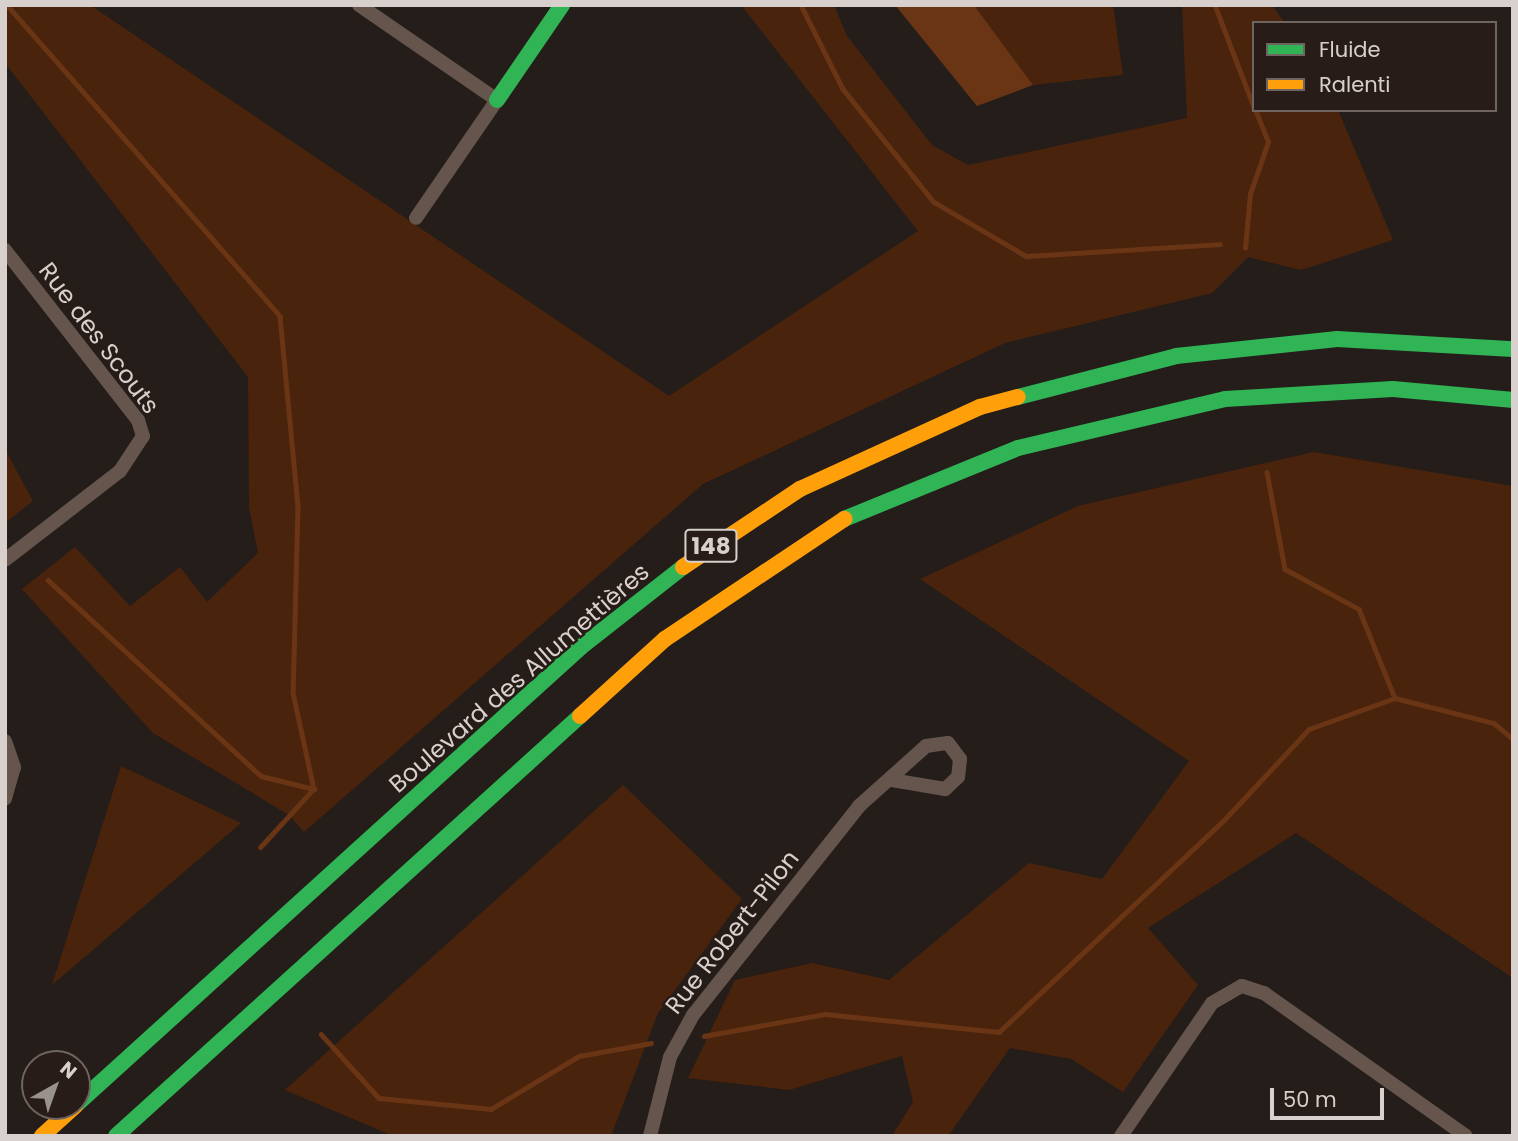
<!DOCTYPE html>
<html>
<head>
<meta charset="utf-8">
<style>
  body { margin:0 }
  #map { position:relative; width:1518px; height:1141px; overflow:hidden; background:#241d1a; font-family:Poppins,sans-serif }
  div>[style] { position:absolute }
  .green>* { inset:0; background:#4a230c }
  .water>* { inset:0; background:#6a3515 }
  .stream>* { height:4.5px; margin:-2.25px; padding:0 2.25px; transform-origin:2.25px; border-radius:2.25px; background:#6a3515 }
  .street>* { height:14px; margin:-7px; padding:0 7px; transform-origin:7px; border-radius:7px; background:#65554c }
  .fast>* { height:16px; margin:-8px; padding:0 8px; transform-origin:8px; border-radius:8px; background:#30b455 }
  .slow>* { height:16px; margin:-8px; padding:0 8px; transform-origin:8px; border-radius:8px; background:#ff9f0a }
  span { translate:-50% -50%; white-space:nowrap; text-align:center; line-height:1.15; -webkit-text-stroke:5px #271c17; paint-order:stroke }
  .shield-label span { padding:2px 5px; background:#271c17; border:2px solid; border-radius:5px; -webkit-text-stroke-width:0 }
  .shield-label { font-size:23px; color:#d8d0cd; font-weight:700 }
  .street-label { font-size:24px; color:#d8d0cd }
  .frame { position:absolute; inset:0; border:7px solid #d8d0cd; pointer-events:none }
  .legend { position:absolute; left:1252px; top:21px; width:245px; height:91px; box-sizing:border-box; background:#271c17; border:2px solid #6e6460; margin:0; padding:9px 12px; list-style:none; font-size:21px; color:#d8d0cd }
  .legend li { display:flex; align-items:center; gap:14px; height:35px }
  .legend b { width:35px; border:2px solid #6e6460 }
  .north { position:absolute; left:21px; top:1050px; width:70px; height:70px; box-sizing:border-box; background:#271c17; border:2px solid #6e6460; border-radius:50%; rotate:40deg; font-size:19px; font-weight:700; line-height:28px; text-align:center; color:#d8d0cd }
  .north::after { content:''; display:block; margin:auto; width:24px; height:32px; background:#99918e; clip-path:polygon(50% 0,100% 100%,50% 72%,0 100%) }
  .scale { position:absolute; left:1270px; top:1088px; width:114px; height:32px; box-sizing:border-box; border:4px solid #d8d0cd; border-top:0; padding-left:9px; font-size:21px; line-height:24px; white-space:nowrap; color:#d8d0cd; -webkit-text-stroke:5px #271c17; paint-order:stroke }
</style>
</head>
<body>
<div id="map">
  <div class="green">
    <i style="clip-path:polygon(5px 5px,90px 5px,669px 396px,918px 231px,741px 5px,834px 5px,847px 36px,932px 145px,968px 165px,1187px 118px,1182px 5px,1272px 5px,1285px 23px,1254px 23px,1254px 110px,1338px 110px,1393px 240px,1301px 270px,1248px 257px,1212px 293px,1005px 343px,703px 484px,304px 832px,289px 815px,153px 733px,22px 589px,75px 547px,130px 606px,180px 567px,207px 602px,258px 553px,249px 508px,248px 377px,5px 63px)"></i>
    <i style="clip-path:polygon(974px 5px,1113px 5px,1123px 75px,1033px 85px)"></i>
    <i style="clip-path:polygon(5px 449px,33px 501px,5px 523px)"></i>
    <i style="clip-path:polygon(1314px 452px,1513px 486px,1513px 978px,1296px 833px,1148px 928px,1198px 985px,1123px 1092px,1071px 1059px,1010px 1048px,948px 1136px,892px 1136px,913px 1102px,902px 1056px,789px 1090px,688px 1078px,735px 980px,812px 963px,889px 980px,1029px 863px,1102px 879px,1189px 761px,920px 579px,1078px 506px)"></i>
    <i style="clip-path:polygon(121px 766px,241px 823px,52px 985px)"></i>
    <i style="clip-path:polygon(623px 785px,742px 899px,658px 1013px,611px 1136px,393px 1136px,285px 1090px)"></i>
  </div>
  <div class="water">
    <i style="clip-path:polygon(895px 5px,974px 5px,1033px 85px,977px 106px)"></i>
  </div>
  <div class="stream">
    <i style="left:7px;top:5px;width:414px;rotate:48.7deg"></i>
    <i style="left:280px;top:316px;width:191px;rotate:84.6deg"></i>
    <i style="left:298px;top:506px;width:187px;rotate:91.5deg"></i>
    <i style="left:293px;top:693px;width:98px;rotate:77.7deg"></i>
    <i style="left:314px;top:789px;width:79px;rotate:132.4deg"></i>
    <i style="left:801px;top:5px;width:94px;rotate:63.4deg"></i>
    <i style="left:843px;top:89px;width:145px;rotate:51.2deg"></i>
    <i style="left:934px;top:202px;width:107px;rotate:30.4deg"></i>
    <i style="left:1026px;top:256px;width:194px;rotate:-3.5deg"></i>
    <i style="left:1215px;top:5px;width:109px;rotate:69.1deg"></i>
    <i style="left:1245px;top:248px;width:54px;rotate:-84.7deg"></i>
    <i style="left:1250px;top:194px;width:55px;rotate:-70.9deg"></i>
    <i style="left:1268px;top:142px;width:35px;rotate:-112deg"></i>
    <i style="left:1267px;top:472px;width:99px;rotate:79.5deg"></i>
    <i style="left:1285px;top:569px;width:84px;rotate:28.4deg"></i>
    <i style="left:1359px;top:609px;width:96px;rotate:68deg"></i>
    <i style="left:1395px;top:698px;width:102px;rotate:14.2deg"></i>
    <i style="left:1494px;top:723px;width:25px;rotate:40deg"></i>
    <i style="left:48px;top:580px;width:289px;rotate:42.6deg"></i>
    <i style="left:261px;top:776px;width:55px;rotate:13.8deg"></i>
    <i style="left:321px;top:1034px;width:86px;rotate:47.8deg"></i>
    <i style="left:379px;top:1098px;width:113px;rotate:5.6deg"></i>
    <i style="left:491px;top:1109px;width:103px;rotate:-31.1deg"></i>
    <i style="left:579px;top:1056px;width:73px;rotate:-10.2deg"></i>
    <i style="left:704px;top:1036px;width:123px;rotate:-10.3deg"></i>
    <i style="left:825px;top:1014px;width:175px;rotate:5.9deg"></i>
    <i style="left:999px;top:1032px;width:308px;rotate:-43.3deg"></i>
    <i style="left:1223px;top:821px;width:126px;rotate:-46.9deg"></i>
    <i style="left:1309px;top:729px;width:91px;rotate:-19.8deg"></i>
  </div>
  <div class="street">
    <i style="left:359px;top:5px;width:168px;rotate:34.5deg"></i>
    <i style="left:497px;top:100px;width:143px;rotate:124.5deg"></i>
    <i style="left:5px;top:250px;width:216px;rotate:52deg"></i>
    <i style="left:138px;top:420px;width:17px;rotate:73deg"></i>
    <i style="left:143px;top:436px;width:42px;rotate:123.3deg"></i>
    <i style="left:120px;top:471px;width:145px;rotate:142.3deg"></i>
    <i style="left:5px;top:741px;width:28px;rotate:71deg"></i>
    <i style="left:14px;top:767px;width:33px;rotate:106deg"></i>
    <i style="left:650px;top:1136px;width:81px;rotate:-75.8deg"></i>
    <i style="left:670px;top:1057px;width:48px;rotate:-61.3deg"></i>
    <i style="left:693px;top:1015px;width:267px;rotate:-51.5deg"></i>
    <i style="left:859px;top:806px;width:90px;rotate:-41.8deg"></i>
    <i style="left:926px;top:746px;width:22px;rotate:-8deg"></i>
    <i style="left:948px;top:743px;width:20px;rotate:53deg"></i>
    <i style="left:960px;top:759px;width:18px;rotate:96deg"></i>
    <i style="left:958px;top:777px;width:18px;rotate:137deg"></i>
    <i style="left:945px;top:789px;width:55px;rotate:-170.5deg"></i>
    <i style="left:1121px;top:1136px;width:161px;rotate:-55.6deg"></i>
    <i style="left:1212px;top:1003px;width:34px;rotate:-30deg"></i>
    <i style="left:1242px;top:986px;width:23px;rotate:18deg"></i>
    <i style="left:1264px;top:993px;width:247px;rotate:35.3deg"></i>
  </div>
  <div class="fast">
    <i style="left:497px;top:100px;width:115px;rotate:-55.6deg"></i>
    <i style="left:1018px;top:397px;width:163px;rotate:-14.5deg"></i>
    <i style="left:1176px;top:356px;width:162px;rotate:-6deg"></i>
    <i style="left:1337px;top:339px;width:176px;rotate:3.3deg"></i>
    <i style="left:844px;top:519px;width:188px;rotate:-22.2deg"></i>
    <i style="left:1018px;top:448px;width:213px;rotate:-13.3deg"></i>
    <i style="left:1225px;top:399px;width:168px;rotate:-3.4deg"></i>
    <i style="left:1393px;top:389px;width:121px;rotate:5.2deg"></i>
    <i style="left:77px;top:1104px;width:680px;rotate:-42.2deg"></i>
    <i style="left:581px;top:647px;width:130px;rotate:-38.1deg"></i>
    <i style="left:116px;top:1136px;width:626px;rotate:-42.15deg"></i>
  </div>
  <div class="slow">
    <i style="left:683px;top:567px;width:141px;rotate:-33.7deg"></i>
    <i style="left:800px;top:489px;width:198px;rotate:-24.5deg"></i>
    <i style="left:980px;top:407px;width:39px;rotate:-15deg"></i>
    <i style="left:580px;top:716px;width:115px;rotate:-42.2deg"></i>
    <i style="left:665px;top:639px;width:216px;rotate:-33.8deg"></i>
    <i style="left:42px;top:1136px;width:45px;rotate:-42.3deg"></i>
  </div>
  <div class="shield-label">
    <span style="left:711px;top:546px">148</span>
  </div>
  <div class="street-label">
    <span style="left:99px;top:338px;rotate:53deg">Rue des Scouts</span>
    <span style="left:519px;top:678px;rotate:-41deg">Boulevard des Allumettières</span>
    <span style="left:732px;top:932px;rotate:-52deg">Rue Robert-Pilon</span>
  </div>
  <div class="frame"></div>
  <ul class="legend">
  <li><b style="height:9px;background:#30b455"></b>Fluide</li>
  <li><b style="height:9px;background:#ff9f0a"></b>Ralenti</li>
  </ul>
  <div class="north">N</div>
  <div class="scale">50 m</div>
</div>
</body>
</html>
